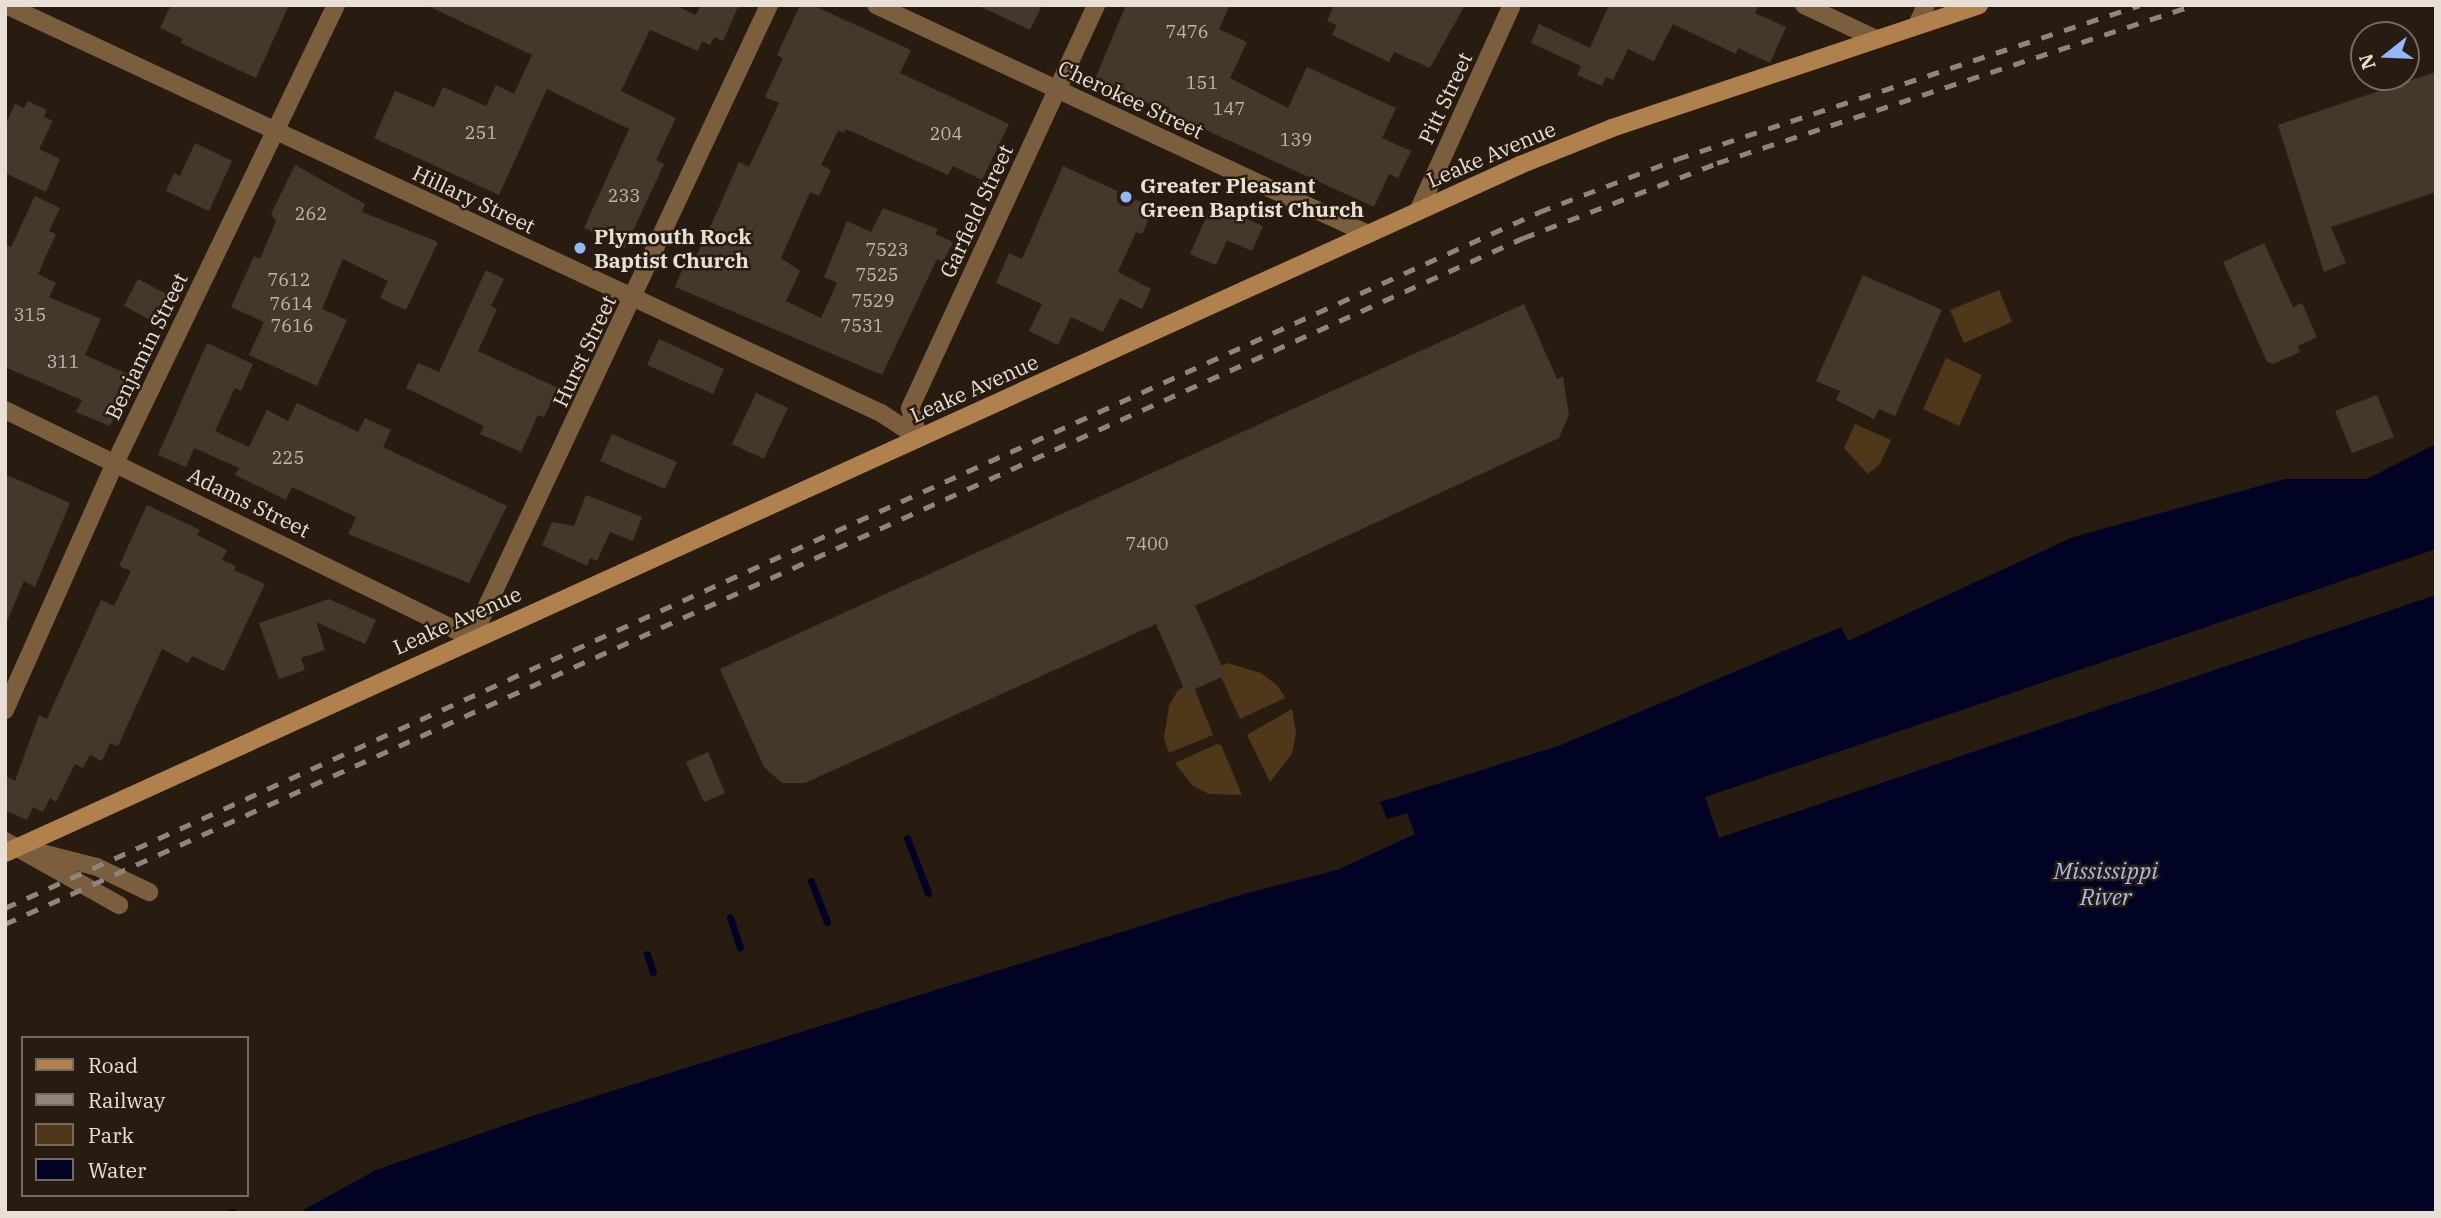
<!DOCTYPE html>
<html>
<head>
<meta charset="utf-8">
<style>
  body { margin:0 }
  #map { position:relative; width:2441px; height:1218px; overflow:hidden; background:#281c10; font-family:"IBM Plex Serif",serif }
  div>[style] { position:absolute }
  .green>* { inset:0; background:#4f371a }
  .water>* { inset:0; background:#000323 }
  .pier>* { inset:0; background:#281c10 }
  .stream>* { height:7px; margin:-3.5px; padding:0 3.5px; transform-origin:3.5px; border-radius:3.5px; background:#000323 }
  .building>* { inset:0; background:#45382a }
  .street>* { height:18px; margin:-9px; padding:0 9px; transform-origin:9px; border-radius:9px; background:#7b5e3e }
  .secondary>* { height:18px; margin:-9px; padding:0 9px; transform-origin:9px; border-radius:9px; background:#b0814d }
  .rail>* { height:5px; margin-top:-2.5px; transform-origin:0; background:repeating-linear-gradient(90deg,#8f857b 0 12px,transparent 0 24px) }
  .dots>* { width:19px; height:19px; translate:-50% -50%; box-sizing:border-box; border:4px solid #281c10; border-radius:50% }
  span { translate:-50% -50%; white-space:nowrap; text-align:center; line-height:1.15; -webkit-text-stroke:5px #281c10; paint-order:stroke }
  .number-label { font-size:18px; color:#bfb6ac }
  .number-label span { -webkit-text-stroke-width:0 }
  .street-label { font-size:21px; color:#e8e0d7 }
  .poi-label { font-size:21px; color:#e8e0d7; font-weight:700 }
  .left { translate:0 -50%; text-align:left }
  .water-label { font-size:23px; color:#a2bff5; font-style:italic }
  .frame { position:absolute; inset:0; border:7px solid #e8e0d7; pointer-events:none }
  .legend { position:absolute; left:21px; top:1036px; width:228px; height:161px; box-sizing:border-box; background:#281c10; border:2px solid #756a60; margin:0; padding:9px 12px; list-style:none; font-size:21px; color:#e8e0d7 }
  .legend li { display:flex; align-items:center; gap:14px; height:35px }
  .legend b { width:35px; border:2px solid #756a60 }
  .north { position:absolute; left:2350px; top:21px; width:70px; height:70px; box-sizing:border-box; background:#281c10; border:2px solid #756a60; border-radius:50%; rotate:252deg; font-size:19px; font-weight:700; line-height:28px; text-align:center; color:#e8e0d7 }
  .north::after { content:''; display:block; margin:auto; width:24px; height:32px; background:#92b7fd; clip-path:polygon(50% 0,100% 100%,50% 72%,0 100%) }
</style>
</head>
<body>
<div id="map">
  <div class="green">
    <i style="clip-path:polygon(1999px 290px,2012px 322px,1964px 343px,1950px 310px)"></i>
    <i style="clip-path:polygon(1946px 358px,1982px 375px,1959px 426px,1923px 409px)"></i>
    <i style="clip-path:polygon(1855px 424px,1891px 440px,1880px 464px,1868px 474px,1844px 448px)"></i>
    <i style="clip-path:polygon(1227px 663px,1261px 673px,1278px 686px,1285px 698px,1240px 719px,1217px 668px)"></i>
    <i style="clip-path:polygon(1192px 682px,1213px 735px,1169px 753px,1164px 738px,1169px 706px,1178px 690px)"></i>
    <i style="clip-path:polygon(1292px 709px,1296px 733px,1292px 754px,1270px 782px,1247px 735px)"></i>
    <i style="clip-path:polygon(1217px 744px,1221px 745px,1242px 795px,1209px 794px,1193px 786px,1175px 763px)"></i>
  </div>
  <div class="water">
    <i style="clip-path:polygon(2436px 444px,2436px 1213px,221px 1213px,1390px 829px,1380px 802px,1561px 745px,1841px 627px,1848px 641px,2073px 537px,2285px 479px,2367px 479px)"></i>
  </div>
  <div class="pier">
    <i style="clip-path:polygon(2436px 549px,2436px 595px,1719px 838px,1705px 797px)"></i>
    <i style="clip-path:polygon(1381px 804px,1387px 819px,1407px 813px,1415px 834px,1337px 870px,1240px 895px,529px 1117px,376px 1170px,298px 1213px,236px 1213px,233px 1205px,458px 1107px,1386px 827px)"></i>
  </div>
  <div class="stream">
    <i style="left:907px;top:838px;width:59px;rotate:69.1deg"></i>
    <i style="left:811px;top:881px;width:44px;rotate:68.7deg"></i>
    <i style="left:730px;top:917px;width:32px;rotate:72deg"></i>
    <i style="left:647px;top:954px;width:19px;rotate:72deg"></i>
  </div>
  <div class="building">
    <i style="clip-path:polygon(171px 5px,289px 5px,256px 78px,181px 43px,183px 39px,160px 28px)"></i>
    <i style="clip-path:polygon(426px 5px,674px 5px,696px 15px,701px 5px,739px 5px,723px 41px,714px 37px,710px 45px,702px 41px,698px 51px,650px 30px,621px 91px,676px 118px,656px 160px,664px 164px,625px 248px,584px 228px,629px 129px,547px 89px,499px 195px,374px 138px,395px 91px,434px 107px,443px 87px,486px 106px,496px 85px,514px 94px,532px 55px)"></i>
    <i style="clip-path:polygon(800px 5px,812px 5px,911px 50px,900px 73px,1009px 124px,982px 180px,953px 166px,948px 175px,846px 129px,844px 133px,838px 131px,821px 165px,831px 170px,819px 196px,810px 192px,781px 258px,800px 271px,786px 301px,821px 318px,837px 283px,824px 277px,847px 221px,871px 232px,883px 208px,938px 229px,935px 234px,953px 242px,943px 262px,937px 259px,882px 375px,675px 287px,686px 261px,692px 263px,706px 237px,739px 162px,749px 167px,779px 103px,765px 97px,783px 58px,777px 55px)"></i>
    <i style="clip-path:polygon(977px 5px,1042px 5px,1030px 30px)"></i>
    <i style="clip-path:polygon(1126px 5px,1230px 5px,1219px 29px,1247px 42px,1230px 78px,1288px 108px,1307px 67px,1396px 108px,1382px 138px,1411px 151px,1398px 178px,1389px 174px,1374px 207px,1095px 79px)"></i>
    <i style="clip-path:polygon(1334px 5px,1465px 5px,1430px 68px,1394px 52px,1389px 62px,1332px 35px,1337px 25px,1327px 21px)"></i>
    <i style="clip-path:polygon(1609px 5px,1759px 5px,1755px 13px,1786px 27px,1770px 63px,1738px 48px,1736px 54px,1673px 24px,1654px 61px,1628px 49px,1613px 80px,1606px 77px,1602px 86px,1577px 75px,1581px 66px,1531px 43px,1539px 24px,1590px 48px)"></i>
    <i style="clip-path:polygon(2436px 72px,2436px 192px,2331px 227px,2346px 263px,2324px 272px,2278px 125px)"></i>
    <i style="clip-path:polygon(28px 101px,47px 110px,44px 117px,53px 121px,39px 149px,60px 159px,46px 192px,5px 173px,5px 126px,15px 104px,24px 108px)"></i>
    <i style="clip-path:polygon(195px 143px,232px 161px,209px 211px,166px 191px,174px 173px,180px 176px)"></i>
    <i style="clip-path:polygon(295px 165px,365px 204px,362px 212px,438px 242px,406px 310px,380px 298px,388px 281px,343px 259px,322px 309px,347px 320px,317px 386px,249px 355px,264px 322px,231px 307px,254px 256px,260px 259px,276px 221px,271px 214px)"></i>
    <i style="clip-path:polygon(1063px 166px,1154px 208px,1142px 234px,1136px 232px,1118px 272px,1151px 289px,1142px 309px,1120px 298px,1103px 332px,1071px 317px,1058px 345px,1029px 331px,1042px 304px,996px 283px,1009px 253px,1022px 259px)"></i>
    <i style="clip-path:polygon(35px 196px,60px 208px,49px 231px,56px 234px,38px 274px,56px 283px,49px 297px,101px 319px,85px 355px,132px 376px,110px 426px,76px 412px,82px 400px,5px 367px,5px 245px,11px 247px)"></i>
    <i style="clip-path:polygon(1212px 204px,1263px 226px,1252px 251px,1227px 240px,1216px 265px,1190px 254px)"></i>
    <i style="clip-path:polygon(2264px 243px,2293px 307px,2302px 303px,2317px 337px,2298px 346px,2300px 352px,2273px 364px,2267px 362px,2223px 262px)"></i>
    <i style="clip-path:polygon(486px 270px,504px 279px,491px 306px,497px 309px,478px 351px,558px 388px,544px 417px,538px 415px,521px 452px,480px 434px,484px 426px,406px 388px,418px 363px,439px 372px)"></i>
    <i style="clip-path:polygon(1863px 275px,1942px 310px,1895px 416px,1879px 409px,1874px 419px,1836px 400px,1840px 391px,1816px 381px)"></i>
    <i style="clip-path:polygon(138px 279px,168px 295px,154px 322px,124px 306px)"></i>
    <i style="clip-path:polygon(1524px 304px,1557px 379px,1563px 376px,1569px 415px,1559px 438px,1195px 606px,1226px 675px,1186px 693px,1156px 624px,805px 783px,782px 783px,764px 767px,720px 669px)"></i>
    <i style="clip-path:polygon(659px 339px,724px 369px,713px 394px,647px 365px)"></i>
    <i style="clip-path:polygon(207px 343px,253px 364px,241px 391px,235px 388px,215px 431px,249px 447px,267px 410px,288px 421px,297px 403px,358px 432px,365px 418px,391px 430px,383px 447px,507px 506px,469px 583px,348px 534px,356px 517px,292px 487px,286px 500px,235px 475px,239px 468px,194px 448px,186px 467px,158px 455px)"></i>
    <i style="clip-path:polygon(756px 393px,788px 408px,764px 459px,732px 444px)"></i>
    <i style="clip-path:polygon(2377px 395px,2394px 437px,2352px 453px,2335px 411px)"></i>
    <i style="clip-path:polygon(612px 434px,677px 462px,665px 489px,600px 461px)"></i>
    <i style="clip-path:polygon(5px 474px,70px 503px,35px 587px,24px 581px,5px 626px)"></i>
    <i style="clip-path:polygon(586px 495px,642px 517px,633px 541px,610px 532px,597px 561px,590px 558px,587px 566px,542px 545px,552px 522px,574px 526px)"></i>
    <i style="clip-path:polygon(147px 505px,200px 530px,197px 535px,227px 550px,222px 560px,236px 566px,234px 570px,265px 584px,224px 671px,192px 656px,188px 663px,162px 649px,118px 746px,110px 743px,102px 761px,90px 755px,83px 768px,75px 764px,56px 802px,50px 798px,43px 812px,33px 807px,27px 820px,5px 810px,5px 776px,15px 781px,39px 715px,47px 719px,101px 600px,114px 606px,131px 571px,119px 566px)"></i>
    <i style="clip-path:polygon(329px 599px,376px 620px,365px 644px,316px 622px,325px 650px,301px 658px,305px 670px,279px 679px,259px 623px)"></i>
    <i style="clip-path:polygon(708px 752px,725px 793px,704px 802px,686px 762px)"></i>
  </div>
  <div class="street">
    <i style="left:6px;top:5px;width:965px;rotate:25deg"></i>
    <i style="left:881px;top:413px;width:45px;rotate:33.3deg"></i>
    <i style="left:876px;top:5px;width:543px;rotate:24.96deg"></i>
    <i style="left:1804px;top:5px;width:80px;rotate:25.3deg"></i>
    <i style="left:1917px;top:25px;width:22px;rotate:-66deg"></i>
    <i style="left:1419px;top:209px;width:224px;rotate:-65.5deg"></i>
    <i style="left:5px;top:410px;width:520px;rotate:26.02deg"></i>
    <i style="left:472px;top:638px;width:699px;rotate:-64.86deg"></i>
    <i style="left:919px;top:438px;width:31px;rotate:-107deg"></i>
    <i style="left:910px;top:408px;width:444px;rotate:-65.2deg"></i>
    <i style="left:5px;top:710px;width:273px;rotate:-66deg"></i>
    <i style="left:116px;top:461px;width:506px;rotate:-64.24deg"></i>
    <i style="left:5px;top:841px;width:131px;rotate:29.3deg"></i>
    <i style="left:18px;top:847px;width:81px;rotate:14.2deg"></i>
    <i style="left:97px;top:867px;width:58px;rotate:25.7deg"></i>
  </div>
  <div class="secondary">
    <i style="left:5px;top:853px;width:1664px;rotate:-24.42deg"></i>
    <i style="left:1520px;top:165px;width:99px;rotate:-21.9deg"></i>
    <i style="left:1612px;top:128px;width:387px;rotate:-18.5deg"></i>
  </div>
  <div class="rail">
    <i style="left:5px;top:908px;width:1685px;rotate:-24.4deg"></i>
    <i style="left:1539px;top:212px;width:148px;rotate:-21deg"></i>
    <i style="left:1677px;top:159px;width:487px;rotate:-18.4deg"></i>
    <i style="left:5px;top:924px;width:1666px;rotate:-24.32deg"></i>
    <i style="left:1523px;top:238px;width:208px;rotate:-21.1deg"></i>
    <i style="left:1717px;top:163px;width:502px;rotate:-18.33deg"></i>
  </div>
  <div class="dots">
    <i style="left:1126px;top:197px;background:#92b7fd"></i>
    <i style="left:580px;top:248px;background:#92b7fd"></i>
  </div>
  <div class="number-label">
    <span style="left:1187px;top:32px">7476</span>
    <span style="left:1202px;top:83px">151</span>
    <span style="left:1229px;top:109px">147</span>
    <span style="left:481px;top:133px">251</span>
    <span style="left:946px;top:134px">204</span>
    <span style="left:1296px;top:140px">139</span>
    <span style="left:624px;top:196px">233</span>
    <span style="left:311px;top:214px">262</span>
    <span style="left:887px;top:250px">7523</span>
    <span style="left:877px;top:275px">7525</span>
    <span style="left:289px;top:280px">7612</span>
    <span style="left:873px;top:301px">7529</span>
    <span style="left:291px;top:304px">7614</span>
    <span style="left:30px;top:315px">315</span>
    <span style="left:292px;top:326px">7616</span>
    <span style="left:862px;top:326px">7531</span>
    <span style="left:63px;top:362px">311</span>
    <span style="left:288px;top:458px">225</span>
    <span style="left:1147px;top:544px">7400</span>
  </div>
  <div class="street-label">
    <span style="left:1445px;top:98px;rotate:-65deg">Pitt Street</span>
    <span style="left:1131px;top:99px;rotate:25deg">Cherokee Street</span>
    <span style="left:1491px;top:154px;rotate:-23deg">Leake Avenue</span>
    <span style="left:474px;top:199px;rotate:25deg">Hillary Street</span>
    <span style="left:976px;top:211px;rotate:-65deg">Garfield Street</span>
    <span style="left:146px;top:346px;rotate:-64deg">Benjamin Street</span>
    <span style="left:584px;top:351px;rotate:-65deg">Hurst Street</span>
    <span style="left:974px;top:388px;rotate:-24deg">Leake Avenue</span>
    <span style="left:249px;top:502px;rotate:26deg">Adams Street</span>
    <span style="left:457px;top:620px;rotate:-24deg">Leake Avenue</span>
  </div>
  <div class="poi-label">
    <span class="left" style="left:1140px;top:197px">Greater Pleasant<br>Green Baptist Church</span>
    <span class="left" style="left:594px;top:248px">Plymouth Rock<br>Baptist Church</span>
  </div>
  <div class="water-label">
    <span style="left:2106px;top:883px">Mississippi<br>River</span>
  </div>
  <div class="frame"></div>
  <ul class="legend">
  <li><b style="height:9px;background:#b0814d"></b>Road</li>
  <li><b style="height:9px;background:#8f857b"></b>Railway</li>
  <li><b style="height:19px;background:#4f371a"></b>Park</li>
  <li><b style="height:19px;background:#000323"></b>Water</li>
  </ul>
  <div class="north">N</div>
</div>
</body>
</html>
